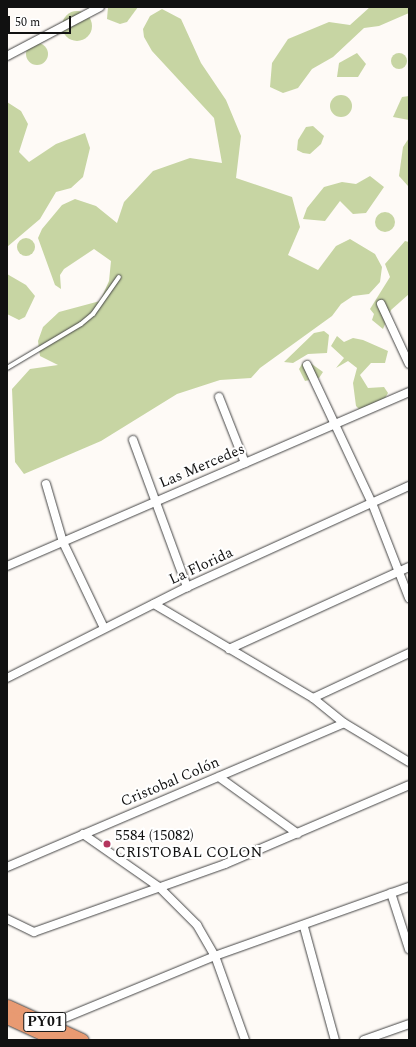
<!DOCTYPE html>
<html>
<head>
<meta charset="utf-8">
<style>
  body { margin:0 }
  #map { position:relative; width:416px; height:1047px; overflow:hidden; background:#fefaf6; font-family:Spectral,serif }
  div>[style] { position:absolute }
  .forest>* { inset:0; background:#c7d5a3 }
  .round { border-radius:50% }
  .roads { filter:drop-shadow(0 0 1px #444) drop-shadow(0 0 1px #444) }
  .service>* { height:4px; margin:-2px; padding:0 2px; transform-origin:2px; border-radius:2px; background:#fff }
  .minor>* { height:8px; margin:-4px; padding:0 4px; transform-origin:4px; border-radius:4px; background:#fff }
  .trunk>* { height:13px; margin:-6.5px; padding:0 6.5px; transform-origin:6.5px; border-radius:6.5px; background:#e89a72 }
  .dots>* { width:11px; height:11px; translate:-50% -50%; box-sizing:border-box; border:2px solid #fff; border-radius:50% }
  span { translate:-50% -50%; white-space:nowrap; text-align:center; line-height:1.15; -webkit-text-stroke:4px #fff; paint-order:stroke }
  .shield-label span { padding:1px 3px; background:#fff; border:1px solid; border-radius:3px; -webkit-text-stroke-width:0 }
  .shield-label { font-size:14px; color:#111; font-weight:700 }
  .street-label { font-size:15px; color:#111 }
  .poi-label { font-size:15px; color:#111 }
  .left { translate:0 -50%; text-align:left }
  .frame { position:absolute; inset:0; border:8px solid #111; pointer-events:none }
  .scale { position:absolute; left:8px; top:16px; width:63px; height:18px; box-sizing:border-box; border:2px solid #111; border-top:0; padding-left:5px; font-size:12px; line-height:14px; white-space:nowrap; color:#111; -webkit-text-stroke:3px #fff; paint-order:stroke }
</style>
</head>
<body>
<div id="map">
  <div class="forest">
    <i style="clip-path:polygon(108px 7px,138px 7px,127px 22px,120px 24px,107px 19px)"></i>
    <i style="clip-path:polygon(370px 7px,409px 7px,409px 13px,379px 26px,364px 28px,333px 57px,312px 69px,298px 88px,283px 93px,270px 87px,272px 63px,288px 39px,329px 22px,350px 25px)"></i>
    <i style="clip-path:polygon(162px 9px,181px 19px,201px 63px,226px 100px,241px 136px,236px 178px,292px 197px,300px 227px,288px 255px,318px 270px,336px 246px,350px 239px,375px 254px,382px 267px,380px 282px,369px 294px,353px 296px,341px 304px,332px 316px,260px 368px,251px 378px,220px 380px,177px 394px,101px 441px,24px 474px,15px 462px,12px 389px,30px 369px,58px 365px,40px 356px,38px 341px,43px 327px,59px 312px,100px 301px,109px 281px,111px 261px,94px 249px,64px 269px,60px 275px,61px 289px,55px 285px,38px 238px,42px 229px,62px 205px,75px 199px,96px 206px,117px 223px,124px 202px,153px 171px,190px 158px,222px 163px,214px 118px,152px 51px,144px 37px,143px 29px,150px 16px)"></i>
    <i class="round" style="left:62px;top:11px;width:30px;height:30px"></i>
    <i class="round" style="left:26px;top:43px;width:22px;height:22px"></i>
    <i style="clip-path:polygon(357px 53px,366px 64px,358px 77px,337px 77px,339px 63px)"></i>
    <i class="round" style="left:391px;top:53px;width:16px;height:16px"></i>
    <i class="round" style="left:330px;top:95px;width:22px;height:22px"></i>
    <i style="clip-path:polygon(409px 96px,409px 120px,393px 117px,402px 97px)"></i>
    <i style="clip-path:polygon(7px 102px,21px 111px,28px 124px,19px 152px,29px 162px,56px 144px,85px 133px,90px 148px,83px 177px,71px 188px,56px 192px,40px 219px,7px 247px)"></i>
    <i style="clip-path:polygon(313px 126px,324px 136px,321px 144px,310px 154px,303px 153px,297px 150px,298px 140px,306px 127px)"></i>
    <i style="clip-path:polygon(409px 138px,409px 186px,408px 186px,399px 176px,403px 147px)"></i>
    <i style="clip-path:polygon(370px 176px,384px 187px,366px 213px,353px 214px,340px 201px,325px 221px,303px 219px,307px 208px,324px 187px,342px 182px,356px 184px)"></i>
    <i class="round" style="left:375px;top:212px;width:20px;height:20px"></i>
    <i class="round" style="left:17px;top:238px;width:18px;height:18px"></i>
    <i style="clip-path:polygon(405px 241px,409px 242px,409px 294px,391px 310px,383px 329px,372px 320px,374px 314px,370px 309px,390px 277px,385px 264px)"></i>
    <i style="clip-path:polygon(7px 274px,26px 285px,35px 296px,25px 317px,19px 320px,7px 314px)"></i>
    <i style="clip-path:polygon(324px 331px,329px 335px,327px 353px,308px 354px,293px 363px,284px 362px,314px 333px)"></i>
    <i style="clip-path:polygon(337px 336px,344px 342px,353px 338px,363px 340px,388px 351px,385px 363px,371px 363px,360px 375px,368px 388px,384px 387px,388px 393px,384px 400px,359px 409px,356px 406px,353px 383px,357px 368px,348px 361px,336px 368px,344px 358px,331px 346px)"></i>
    <i style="clip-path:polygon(309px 362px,323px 372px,319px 378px,305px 381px,299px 369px,302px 364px)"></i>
  </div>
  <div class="roads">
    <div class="service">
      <i style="left:7px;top:368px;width:86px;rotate:-30.7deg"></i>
      <i style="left:81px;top:324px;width:16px;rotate:-40deg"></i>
      <i style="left:93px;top:314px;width:45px;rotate:-54.9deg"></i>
    </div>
    <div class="minor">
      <i style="left:7px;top:56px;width:105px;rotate:-27.8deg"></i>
      <i style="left:381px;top:304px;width:66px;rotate:65deg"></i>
      <i style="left:307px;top:365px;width:153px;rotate:64.8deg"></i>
      <i style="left:372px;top:503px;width:102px;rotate:68.7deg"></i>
      <i style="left:219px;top:397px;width:71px;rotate:68.5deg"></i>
      <i style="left:133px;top:440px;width:157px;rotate:69.8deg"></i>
      <i style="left:46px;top:484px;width:60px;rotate:73.7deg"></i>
      <i style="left:63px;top:542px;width:95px;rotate:64.5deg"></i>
      <i style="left:7px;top:566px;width:438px;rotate:-23.4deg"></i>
      <i style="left:154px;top:604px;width:185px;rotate:30.6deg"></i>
      <i style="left:313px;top:698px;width:40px;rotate:39deg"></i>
      <i style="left:344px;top:723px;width:76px;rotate:31deg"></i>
      <i style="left:229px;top:649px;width:198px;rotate:-24.5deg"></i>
      <i style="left:7px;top:678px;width:202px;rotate:-26.8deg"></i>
      <i style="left:187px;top:587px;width:244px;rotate:-24.5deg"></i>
      <i style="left:313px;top:698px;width:106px;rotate:-25.1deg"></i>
      <i style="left:219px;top:777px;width:97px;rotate:35.8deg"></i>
      <i style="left:83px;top:834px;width:93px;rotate:34.9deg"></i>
      <i style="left:159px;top:887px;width:54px;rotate:45deg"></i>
      <i style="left:197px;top:925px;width:36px;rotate:60deg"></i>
      <i style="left:215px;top:956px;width:89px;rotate:70.3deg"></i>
      <i style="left:7px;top:867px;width:366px;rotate:-23.1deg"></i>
      <i style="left:391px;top:893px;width:59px;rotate:72.2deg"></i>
      <i style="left:7px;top:919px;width:30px;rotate:26deg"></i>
      <i style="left:34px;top:932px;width:203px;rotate:-19.6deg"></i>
      <i style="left:225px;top:864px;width:200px;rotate:-23.2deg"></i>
      <i style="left:304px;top:927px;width:117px;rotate:74.7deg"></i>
      <i style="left:50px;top:1024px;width:178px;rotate:-22.4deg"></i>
      <i style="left:215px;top:956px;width:206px;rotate:-19.6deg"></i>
      <i style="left:364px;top:1040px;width:48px;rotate:-19.6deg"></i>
    </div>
    <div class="trunk">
      <i style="left:7px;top:1006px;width:82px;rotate:24.4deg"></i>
      <i style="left:7px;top:1017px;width:55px;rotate:24.7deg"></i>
    </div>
  </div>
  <div class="dots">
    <i style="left:107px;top:844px;background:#b4365e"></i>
  </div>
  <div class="shield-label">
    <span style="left:45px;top:1022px">PY01</span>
  </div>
  <div class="street-label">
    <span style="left:202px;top:466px;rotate:-23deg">Las Mercedes</span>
    <span style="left:201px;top:566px;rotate:-25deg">La Florida</span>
    <span style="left:170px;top:782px;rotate:-23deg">Cristobal Colón</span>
  </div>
  <div class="poi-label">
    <span class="left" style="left:115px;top:844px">5584 (15082)<br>CRISTOBAL COLON</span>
  </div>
  <div class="frame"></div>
  <div class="scale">50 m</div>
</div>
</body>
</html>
